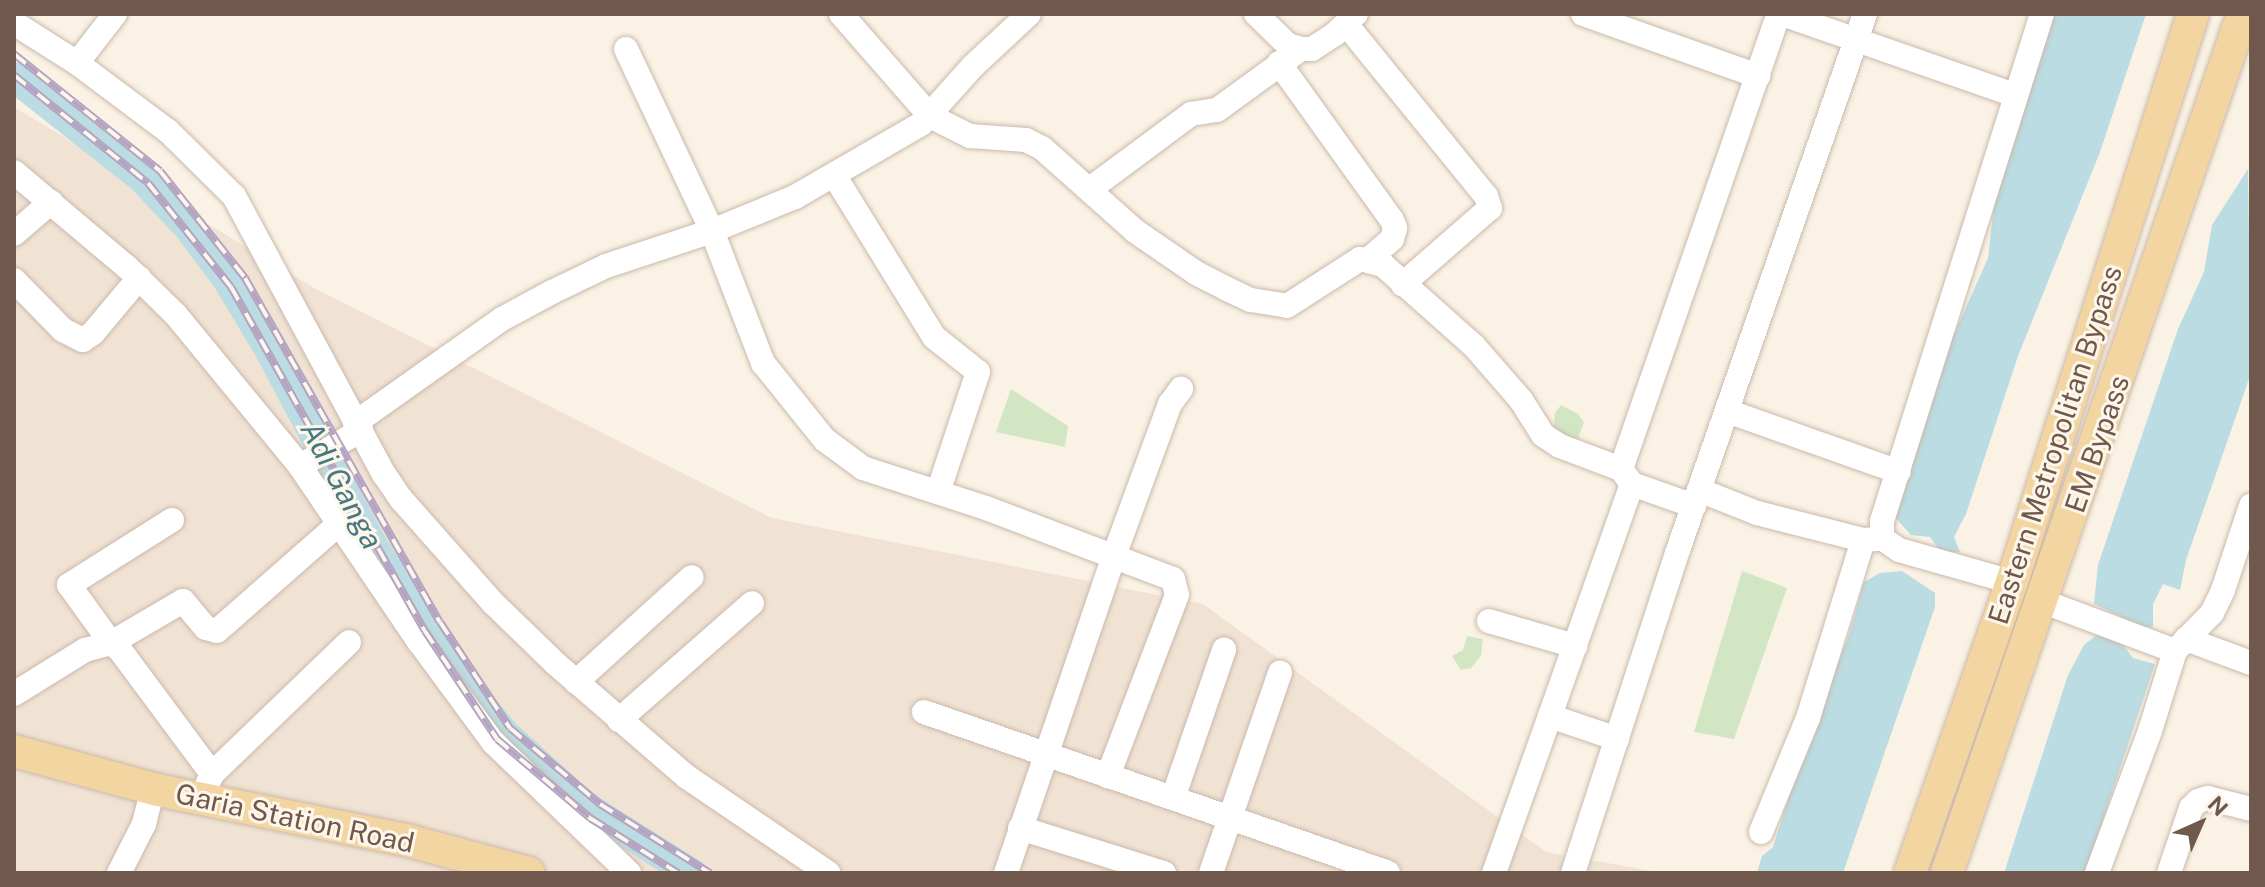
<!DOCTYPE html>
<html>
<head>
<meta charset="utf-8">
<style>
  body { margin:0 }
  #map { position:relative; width:2265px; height:887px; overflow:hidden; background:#faf2e4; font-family:"Public Sans",sans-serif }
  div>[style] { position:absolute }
  .residential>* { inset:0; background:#f1e3d4 }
  .green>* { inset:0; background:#d2e6c4 }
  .water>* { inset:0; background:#bbdce2 }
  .river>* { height:30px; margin:-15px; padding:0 15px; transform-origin:15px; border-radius:15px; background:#bbdce2 }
  .roads { filter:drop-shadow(0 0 2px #cab9ac) drop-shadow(0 0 2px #cab9ac) }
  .minor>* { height:24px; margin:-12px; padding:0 12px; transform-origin:12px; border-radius:12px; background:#fff }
  .major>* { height:32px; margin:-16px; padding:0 16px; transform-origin:16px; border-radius:16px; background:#f3d5a2 }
  .rail>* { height:8px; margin-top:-4px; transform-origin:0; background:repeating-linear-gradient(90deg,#fdf6ea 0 15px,#b4a4c2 0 30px); box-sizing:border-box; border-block:2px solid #b4a4c2 }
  span { translate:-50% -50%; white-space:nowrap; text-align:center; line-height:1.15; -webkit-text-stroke:6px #fdf6ea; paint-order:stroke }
  .street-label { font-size:28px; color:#70594c }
  .water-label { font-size:30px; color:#487982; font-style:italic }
  .frame { position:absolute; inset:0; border:16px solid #70594c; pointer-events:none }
  .north { position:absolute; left:2161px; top:783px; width:80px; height:80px; -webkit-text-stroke:6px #fdf6ea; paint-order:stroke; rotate:45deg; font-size:22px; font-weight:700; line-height:32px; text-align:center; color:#70594c }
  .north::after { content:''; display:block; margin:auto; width:28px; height:36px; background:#70594c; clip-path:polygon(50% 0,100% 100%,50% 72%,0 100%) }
</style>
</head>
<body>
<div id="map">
  <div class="residential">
    <i style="clip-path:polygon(14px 107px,314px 288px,772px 518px,1203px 604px,1546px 852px,1663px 873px,14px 873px)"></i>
  </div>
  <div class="green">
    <i style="clip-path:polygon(1011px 389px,1068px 426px,1065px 447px,996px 432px)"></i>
    <i style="clip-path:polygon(1561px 405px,1578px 414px,1584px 422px,1575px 446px,1553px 438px,1555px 413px)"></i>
    <i style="clip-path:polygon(1742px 571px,1787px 588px,1734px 739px,1694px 732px)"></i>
    <i style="clip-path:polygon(1467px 636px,1483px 639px,1481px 656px,1471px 668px,1461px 670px,1452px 656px,1463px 650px)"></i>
  </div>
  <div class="water">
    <i style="clip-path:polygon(2049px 14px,2146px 14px,2100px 152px,2018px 356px,1966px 514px,1954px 537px,1960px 552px,1941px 552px,1930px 537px,1911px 535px,1892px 514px,1951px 341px,1988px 258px,1994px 203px)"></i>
    <i style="clip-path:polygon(2248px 169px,2251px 373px,2186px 560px,2180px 590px,2163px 584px,2153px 604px,2153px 627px,2143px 627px,2094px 604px,2098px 565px,2178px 329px,2204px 272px,2212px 225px)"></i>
    <i style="clip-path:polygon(1902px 571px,1935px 593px,1935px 607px,1843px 873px,1757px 873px,1762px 856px,1773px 847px,1796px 775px,1850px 632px,1864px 582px,1880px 573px)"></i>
    <i style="clip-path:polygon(2098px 634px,2120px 641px,2133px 658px,2155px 664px,2085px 873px,2004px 873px,2068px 675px,2084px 645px)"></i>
  </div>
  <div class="river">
    <i style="left:14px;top:77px;width:163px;rotate:38.3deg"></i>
    <i style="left:142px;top:178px;width:69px;rotate:46.8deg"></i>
    <i style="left:189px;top:228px;width:64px;rotate:53.3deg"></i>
    <i style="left:227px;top:279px;width:79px;rotate:58.9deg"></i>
    <i style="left:268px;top:347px;width:223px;rotate:62.2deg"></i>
    <i style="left:372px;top:544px;width:148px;rotate:57.7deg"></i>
    <i style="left:451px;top:669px;width:83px;rotate:50.4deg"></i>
    <i style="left:504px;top:733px;width:107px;rotate:42.3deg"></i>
    <i style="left:583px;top:805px;width:128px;rotate:32.2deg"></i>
  </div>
  <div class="roads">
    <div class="minor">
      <i style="left:841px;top:14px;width:135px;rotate:48.9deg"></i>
      <i style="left:930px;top:116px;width:45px;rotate:26.6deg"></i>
      <i style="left:970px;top:136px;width:56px;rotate:4.1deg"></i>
      <i style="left:1026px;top:140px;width:18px;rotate:27deg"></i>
      <i style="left:1042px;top:148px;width:125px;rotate:41.7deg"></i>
      <i style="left:1135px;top:231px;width:74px;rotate:34.5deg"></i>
      <i style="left:1196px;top:273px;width:33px;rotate:27deg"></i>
      <i style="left:1225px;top:288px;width:29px;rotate:25deg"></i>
      <i style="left:1251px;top:300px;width:36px;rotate:9deg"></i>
      <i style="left:1287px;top:306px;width:87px;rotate:-32.8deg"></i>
      <i style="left:1360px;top:259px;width:24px;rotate:15deg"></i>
      <i style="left:1383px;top:265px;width:122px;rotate:41.7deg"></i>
      <i style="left:1474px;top:346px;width:72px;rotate:49deg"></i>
      <i style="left:1521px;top:400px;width:41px;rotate:57.8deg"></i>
      <i style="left:1543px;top:435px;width:20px;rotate:33deg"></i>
      <i style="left:1560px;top:446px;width:65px;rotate:20.7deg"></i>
      <i style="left:1621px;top:469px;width:19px;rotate:54deg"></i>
      <i style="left:1632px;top:484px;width:246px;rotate:109.5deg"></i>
      <i style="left:1256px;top:14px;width:45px;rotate:44.1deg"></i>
      <i style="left:1288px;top:45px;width:14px;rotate:17deg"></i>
      <i style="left:1301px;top:49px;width:11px"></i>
      <i style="left:1312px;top:49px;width:27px;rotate:-33deg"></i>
      <i style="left:1335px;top:34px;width:29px;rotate:-44deg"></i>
      <i style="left:1583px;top:14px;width:186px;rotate:19.5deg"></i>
      <i style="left:1782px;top:14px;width:247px;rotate:19.2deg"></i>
      <i style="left:14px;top:23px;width:75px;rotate:32.4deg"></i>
      <i style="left:77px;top:63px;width:114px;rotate:36.8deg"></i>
      <i style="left:168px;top:131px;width:93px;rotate:44.6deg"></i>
      <i style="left:234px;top:196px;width:316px;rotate:61.7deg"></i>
      <i style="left:384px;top:474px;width:30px;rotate:56deg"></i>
      <i style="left:401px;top:499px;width:139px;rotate:48.5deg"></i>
      <i style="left:493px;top:603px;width:88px;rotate:44.1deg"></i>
      <i style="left:556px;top:664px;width:173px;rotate:40.8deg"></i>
      <i style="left:687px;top:777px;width:171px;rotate:34.2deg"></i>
      <i style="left:1346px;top:24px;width:222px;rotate:50.9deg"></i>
      <i style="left:1486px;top:196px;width:13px;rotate:72deg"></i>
      <i style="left:1490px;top:208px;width:116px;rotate:138.9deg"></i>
      <i style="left:626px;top:49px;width:201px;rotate:64.7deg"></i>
      <i style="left:712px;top:231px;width:142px;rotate:68.9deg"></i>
      <i style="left:763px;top:363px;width:99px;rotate:51.2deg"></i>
      <i style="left:825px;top:440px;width:47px;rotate:36.4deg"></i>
      <i style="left:863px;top:468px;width:129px;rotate:18deg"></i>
      <i style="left:986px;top:508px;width:200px;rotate:20.8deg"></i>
      <i style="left:1173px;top:579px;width:16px;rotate:76deg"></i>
      <i style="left:1177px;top:595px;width:194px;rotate:110.9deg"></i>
      <i style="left:77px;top:63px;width:62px;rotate:-52.2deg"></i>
      <i style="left:1279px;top:63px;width:193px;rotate:54.3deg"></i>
      <i style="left:1392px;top:220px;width:9px;rotate:69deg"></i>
      <i style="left:1395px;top:228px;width:11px;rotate:105deg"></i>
      <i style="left:1392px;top:239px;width:30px;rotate:139deg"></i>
      <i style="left:14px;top:172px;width:148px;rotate:40.1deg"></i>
      <i style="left:127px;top:267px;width:69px;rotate:44.4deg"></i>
      <i style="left:176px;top:315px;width:195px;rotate:50.6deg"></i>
      <i style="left:300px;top:466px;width:214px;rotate:55.9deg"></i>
      <i style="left:420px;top:643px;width:123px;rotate:53.6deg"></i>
      <i style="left:493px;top:742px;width:189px;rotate:43.9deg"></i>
      <i style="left:834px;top:175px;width:190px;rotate:58.3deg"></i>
      <i style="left:934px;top:337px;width:56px;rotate:38.5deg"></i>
      <i style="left:978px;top:372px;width:126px;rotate:108.4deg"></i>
      <i style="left:1090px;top:189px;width:126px;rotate:-36.6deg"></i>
      <i style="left:1191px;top:114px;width:26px;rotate:-9deg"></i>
      <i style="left:1217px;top:110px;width:104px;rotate:-36deg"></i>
      <i style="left:14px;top:234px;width:49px;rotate:-40.9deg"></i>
      <i style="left:14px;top:280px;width:70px;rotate:45.6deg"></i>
      <i style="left:63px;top:330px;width:22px;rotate:27deg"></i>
      <i style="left:83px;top:340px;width:12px;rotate:-35deg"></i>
      <i style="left:93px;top:333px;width:72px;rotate:-50.1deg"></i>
      <i style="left:1727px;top:411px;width:182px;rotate:19.5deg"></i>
      <i style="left:355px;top:423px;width:180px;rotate:-35.3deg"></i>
      <i style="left:502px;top:319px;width:57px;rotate:-28.4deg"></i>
      <i style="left:552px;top:292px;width:60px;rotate:-25.7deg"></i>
      <i style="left:606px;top:266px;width:112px;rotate:-18.3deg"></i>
      <i style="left:712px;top:231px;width:90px;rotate:-22.3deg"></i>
      <i style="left:795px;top:197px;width:146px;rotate:-30.1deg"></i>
      <i style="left:921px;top:124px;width:78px;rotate:-48.1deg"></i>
      <i style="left:973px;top:66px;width:76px;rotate:-42.9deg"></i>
      <i style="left:300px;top:466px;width:71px;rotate:-30.5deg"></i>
      <i style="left:1621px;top:469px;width:482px;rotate:-70.9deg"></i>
      <i style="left:1632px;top:484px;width:66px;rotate:19.5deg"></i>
      <i style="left:1699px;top:490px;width:62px;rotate:21.6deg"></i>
      <i style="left:1757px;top:513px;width:109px;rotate:14.3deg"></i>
      <i style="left:1863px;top:540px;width:14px;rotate:-4deg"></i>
      <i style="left:172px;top:520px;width:122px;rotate:147.7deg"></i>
      <i style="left:69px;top:585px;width:72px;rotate:54.1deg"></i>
      <i style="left:111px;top:643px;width:83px;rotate:-30.3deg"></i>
      <i style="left:183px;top:601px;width:35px;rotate:50deg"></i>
      <i style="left:206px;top:628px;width:11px;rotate:15deg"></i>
      <i style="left:217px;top:631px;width:162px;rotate:-41.3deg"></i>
      <i style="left:2012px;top:582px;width:117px;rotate:-164.2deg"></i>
      <i style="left:1899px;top:550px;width:21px;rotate:-145deg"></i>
      <i style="left:1882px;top:538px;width:17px;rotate:-90deg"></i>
      <i style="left:1882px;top:521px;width:532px;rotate:-72.49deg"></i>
      <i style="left:2042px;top:601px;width:142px;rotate:20.6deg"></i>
      <i style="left:2175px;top:651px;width:84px;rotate:107.4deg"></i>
      <i style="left:2150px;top:731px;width:152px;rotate:110.5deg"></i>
      <i style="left:1489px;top:621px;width:90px;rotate:16.2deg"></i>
      <i style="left:2186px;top:639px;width:69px;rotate:20.3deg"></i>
      <i style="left:2175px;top:651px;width:53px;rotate:-45.8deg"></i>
      <i style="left:2212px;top:613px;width:25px;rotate:-64deg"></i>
      <i style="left:2223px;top:590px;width:89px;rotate:-71.6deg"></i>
      <i style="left:576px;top:682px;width:156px;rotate:-42.2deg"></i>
      <i style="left:14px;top:694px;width:84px;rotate:-31.8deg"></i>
      <i style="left:85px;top:650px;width:27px;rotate:-15deg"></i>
      <i style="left:111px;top:643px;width:11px;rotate:38deg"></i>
      <i style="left:120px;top:650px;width:154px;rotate:53.4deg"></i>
      <i style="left:924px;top:712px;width:491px;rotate:19.1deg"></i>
      <i style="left:619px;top:720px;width:177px;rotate:-41.3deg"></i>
      <i style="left:206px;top:787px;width:14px;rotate:-65deg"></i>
      <i style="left:212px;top:774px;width:190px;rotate:-43.9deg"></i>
      <i style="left:1173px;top:798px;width:157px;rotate:-71deg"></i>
      <i style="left:1020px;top:828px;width:151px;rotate:17.4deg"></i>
      <i style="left:1761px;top:832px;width:123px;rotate:-67.6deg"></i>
      <i style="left:1808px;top:718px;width:186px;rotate:-72.8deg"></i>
      <i style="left:119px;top:873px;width:55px;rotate:-63deg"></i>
      <i style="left:144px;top:824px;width:36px;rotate:-76deg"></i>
      <i style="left:1006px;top:873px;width:335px;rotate:-71.2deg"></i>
      <i style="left:1114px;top:556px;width:162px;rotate:-69.8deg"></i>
      <i style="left:1170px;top:404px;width:19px;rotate:-54deg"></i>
      <i style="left:1211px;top:873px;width:212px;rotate:-71deg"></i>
      <i style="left:1494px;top:873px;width:167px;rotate:-70.4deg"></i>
      <i style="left:1550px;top:716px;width:71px;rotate:18.9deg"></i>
      <i style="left:1573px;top:873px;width:336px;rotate:-72deg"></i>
      <i style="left:1677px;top:553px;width:571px;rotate:-70.77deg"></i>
      <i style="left:2169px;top:873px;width:69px;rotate:-71.3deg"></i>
      <i style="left:2191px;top:808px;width:10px;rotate:-45deg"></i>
      <i style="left:2198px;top:801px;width:10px;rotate:-17deg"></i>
      <i style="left:2208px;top:798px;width:44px;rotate:14.3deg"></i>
    </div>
    <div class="major">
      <i style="left:14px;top:751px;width:149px;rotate:15.2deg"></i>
      <i style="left:158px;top:790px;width:257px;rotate:11.4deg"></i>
      <i style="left:410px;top:841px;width:123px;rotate:15.1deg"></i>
      <i style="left:1910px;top:873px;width:308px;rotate:-70.7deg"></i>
      <i style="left:2012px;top:582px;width:596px;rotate:-72.32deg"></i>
      <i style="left:1947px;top:873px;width:909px;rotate:-70.99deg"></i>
    </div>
  </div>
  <div class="rail">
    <i style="left:14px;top:54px;width:187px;rotate:38.7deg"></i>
    <i style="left:160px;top:171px;width:137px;rotate:51.5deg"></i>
    <i style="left:245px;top:278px;width:395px;rotate:60.5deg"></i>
    <i style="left:440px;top:622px;width:127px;rotate:56.6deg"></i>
    <i style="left:510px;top:728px;width:118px;rotate:40.2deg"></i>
    <i style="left:600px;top:804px;width:130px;rotate:32.1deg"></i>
    <i style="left:14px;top:75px;width:172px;rotate:38.9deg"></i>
    <i style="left:148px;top:183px;width:133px;rotate:51.4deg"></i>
    <i style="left:231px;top:287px;width:395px;rotate:60.6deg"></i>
    <i style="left:425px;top:631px;width:130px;rotate:56.3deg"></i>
    <i style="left:497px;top:739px;width:122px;rotate:40.3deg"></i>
    <i style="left:590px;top:818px;width:104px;rotate:32deg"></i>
  </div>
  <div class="street-label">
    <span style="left:2097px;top:444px;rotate:-71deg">EM Bypass</span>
    <span style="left:2055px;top:445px;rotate:-72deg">Eastern Metropolitan Bypass</span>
    <span style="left:295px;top:818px;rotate:12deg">Garia Station Road</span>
  </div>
  <div class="water-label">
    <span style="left:342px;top:485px;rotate:62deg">Adi Ganga</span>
  </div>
  <div class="frame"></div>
  <div class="north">N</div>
</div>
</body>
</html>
